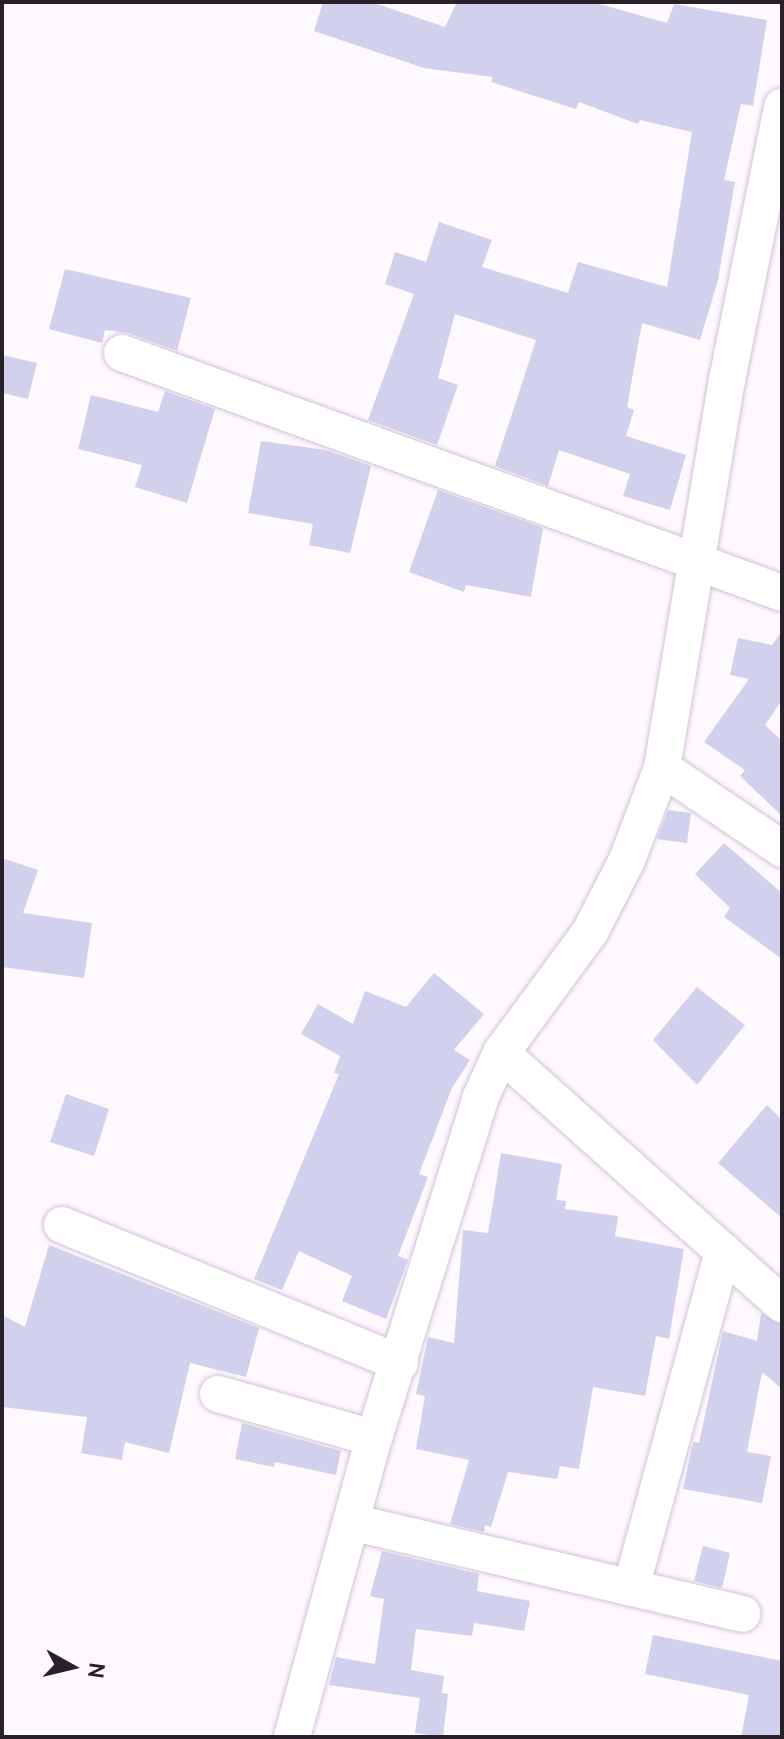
<!DOCTYPE html>
<html>
<head>
<meta charset="utf-8">
<style>
  body { margin:0 }
  #map { position:relative; width:784px; height:1739px; overflow:hidden; background:#fdf9fe; font-family:Cabin,sans-serif }
  div>[style] { position:absolute }
  .building>* { inset:0; background:#d2d1ed }
  .roads { filter:drop-shadow(0 0 2px #d4c0d8) drop-shadow(0 0 2px #d4c0d8) }
  .street>* { height:36px; margin:-18px; padding:0 18px; transform-origin:18px; border-radius:18px; background:#fff }
  span { translate:-50% -50%; white-space:nowrap; text-align:center; line-height:1.15; -webkit-text-stroke:6px #fdf9fe; paint-order:stroke }
  .frame { position:absolute; inset:0; border:4px solid #29212a; pointer-events:none }
  .north { position:absolute; left:32px; top:1627px; width:80px; height:80px; -webkit-text-stroke:6px #fdf9fe; paint-order:stroke; rotate:98deg; font-size:22px; font-weight:700; line-height:32px; text-align:center; color:#29212a }
  .north::after { content:''; display:block; margin:auto; width:28px; height:36px; background:#29212a; clip-path:polygon(50% 0,100% 100%,50% 72%,0 100%) }
</style>
</head>
<body>
<div id="map">
  <div class="building">
    <i style="clip-path:polygon(323px 2px,371px 2px,445px 27px,457px 2px,592px 2px,667px 23px,674px 4px,767px 20px,753px 106px,741px 104px,724px 180px,735px 182px,718px 280px,700px 340px,642px 323px,627px 407px,634px 410px,626px 436px,686px 455px,670px 510px,623px 496px,630px 474px,559px 450px,548px 486px,495px 466px,536px 340px,455px 314px,438px 378px,458px 385px,437px 445px,368px 420px,414px 294px,385px 284px,395px 252px,426px 262px,439px 222px,492px 240px,482px 267px,568px 293px,578px 262px,667px 287px,692px 132px,640px 120px,638px 124px,579px 102px,576px 109px,491px 82px,493px 77px,424px 68px,314px 31px)"></i>
    <i style="clip-path:polygon(65px 269px,191px 298px,177px 351px,128px 333px,105px 330px,102px 343px,49px 329px)"></i>
    <i style="clip-path:polygon(2px 355px,37px 363px,28px 399px,2px 393px)"></i>
    <i style="clip-path:polygon(165px 391px,215px 409px,187px 503px,135px 487px,142px 465px,78px 449px,91px 395px,158px 412px)"></i>
    <i style="clip-path:polygon(261px 441px,326px 450px,371px 466px,350px 553px,309px 545px,313px 524px,248px 513px)"></i>
    <i style="clip-path:polygon(438px 490px,543px 528px,531px 597px,466px 585px,464px 592px,409px 572px)"></i>
    <i style="clip-path:polygon(782px 631px,782px 700px,765px 725px,782px 741px,782px 816px,740px 776px,745px 770px,704px 742px,749px 679px,730px 675px,738px 638px,772px 645px)"></i>
    <i style="clip-path:polygon(668px 810px,691px 813px,687px 843px,657px 839px)"></i>
    <i style="clip-path:polygon(724px 843px,782px 893px,782px 959px,724px 917px,730px 908px,695px 874px)"></i>
    <i style="clip-path:polygon(2px 858px,38px 870px,23px 913px,92px 923px,84px 978px,2px 967px)"></i>
    <i style="clip-path:polygon(434px 973px,484px 1014px,454px 1050px,470px 1060px,452px 1088px,419px 1174px,428px 1177px,398px 1256px,408px 1260px,386px 1319px,342px 1301px,352px 1276px,299px 1251px,282px 1290px,254px 1279px,339px 1074px,334px 1073px,340px 1056px,301px 1034px,318px 1004px,353px 1024px,365px 991px,406px 1007px)"></i>
    <i style="clip-path:polygon(697px 987px,745px 1025px,697px 1085px,653px 1040px)"></i>
    <i style="clip-path:polygon(66px 1094px,109px 1109px,94px 1156px,50px 1142px)"></i>
    <i style="clip-path:polygon(767px 1105px,782px 1120px,782px 1218px,718px 1163px)"></i>
    <i style="clip-path:polygon(501px 1153px,562px 1164px,556px 1200px,566px 1201px,565px 1209px,618px 1216px,615px 1236px,684px 1249px,669px 1339px,656px 1336px,645px 1396px,593px 1387px,579px 1469px,560px 1466px,557px 1479px,508px 1472px,491px 1527px,485px 1525px,484px 1532px,450px 1524px,469px 1460px,416px 1449px,425px 1396px,416px 1394px,428px 1337px,454px 1343px,463px 1230px,488px 1233px)"></i>
    <i style="clip-path:polygon(49px 1245px,259px 1328px,246px 1377px,190px 1363px,169px 1453px,125px 1442px,122px 1460px,81px 1453px,87px 1417px,2px 1407px,2px 1315px,25px 1327px)"></i>
    <i style="clip-path:polygon(761px 1313px,782px 1324px,782px 1389px,762px 1372px,747px 1452px,771px 1456px,762px 1503px,683px 1489px,693px 1442px,699px 1443px,723px 1331px,757px 1341px)"></i>
    <i style="clip-path:polygon(242px 1423px,341px 1451px,336px 1475px,275px 1462px,274px 1467px,235px 1459px)"></i>
    <i style="clip-path:polygon(703px 1546px,730px 1553px,722px 1588px,694px 1581px)"></i>
    <i style="clip-path:polygon(382px 1551px,479px 1574px,477px 1591px,530px 1601px,524px 1631px,474px 1623px,472px 1636px,416px 1629px,411px 1670px,444px 1676px,442px 1693px,448px 1694px,443px 1737px,415px 1733px,420px 1698px,329px 1685px,336px 1657px,375px 1664px,384px 1599px,370px 1596px)"></i>
    <i style="clip-path:polygon(653px 1635px,782px 1661px,782px 1737px,741px 1737px,749px 1695px,645px 1674px)"></i>
  </div>
  <div class="roads">
    <div class="street">
      <i style="left:122px;top:353px;width:702px;rotate:19.98deg"></i>
      <i style="left:662px;top:768px;width:145px;rotate:34deg"></i>
      <i style="left:501px;top:1053px;width:377px;rotate:41.8deg"></i>
      <i style="left:62px;top:1225px;width:365px;rotate:22.2deg"></i>
      <i style="left:218px;top:1394px;width:162px;rotate:15.8deg"></i>
      <i style="left:351px;top:1522px;width:402px;rotate:13.2deg"></i>
      <i style="left:631px;top:1588px;width:349px;rotate:-74.7deg"></i>
      <i style="left:292px;top:1737px;width:310px;rotate:-74.7deg"></i>
      <i style="left:374px;top:1438px;width:355px;rotate:-72.6deg"></i>
      <i style="left:480px;top:1099px;width:51px;rotate:-65.5deg"></i>
      <i style="left:501px;top:1053px;width:150px;rotate:-53.7deg"></i>
      <i style="left:590px;top:932px;width:81px;rotate:-62.8deg"></i>
      <i style="left:627px;top:860px;width:98px;rotate:-69.2deg"></i>
      <i style="left:662px;top:768px;width:393px;rotate:-80.5deg"></i>
      <i style="left:727px;top:380px;width:279px;rotate:-78.6deg"></i>
    </div>
  </div>
  <div class="frame"></div>
  <div class="north">N</div>
</div>
</body>
</html>
